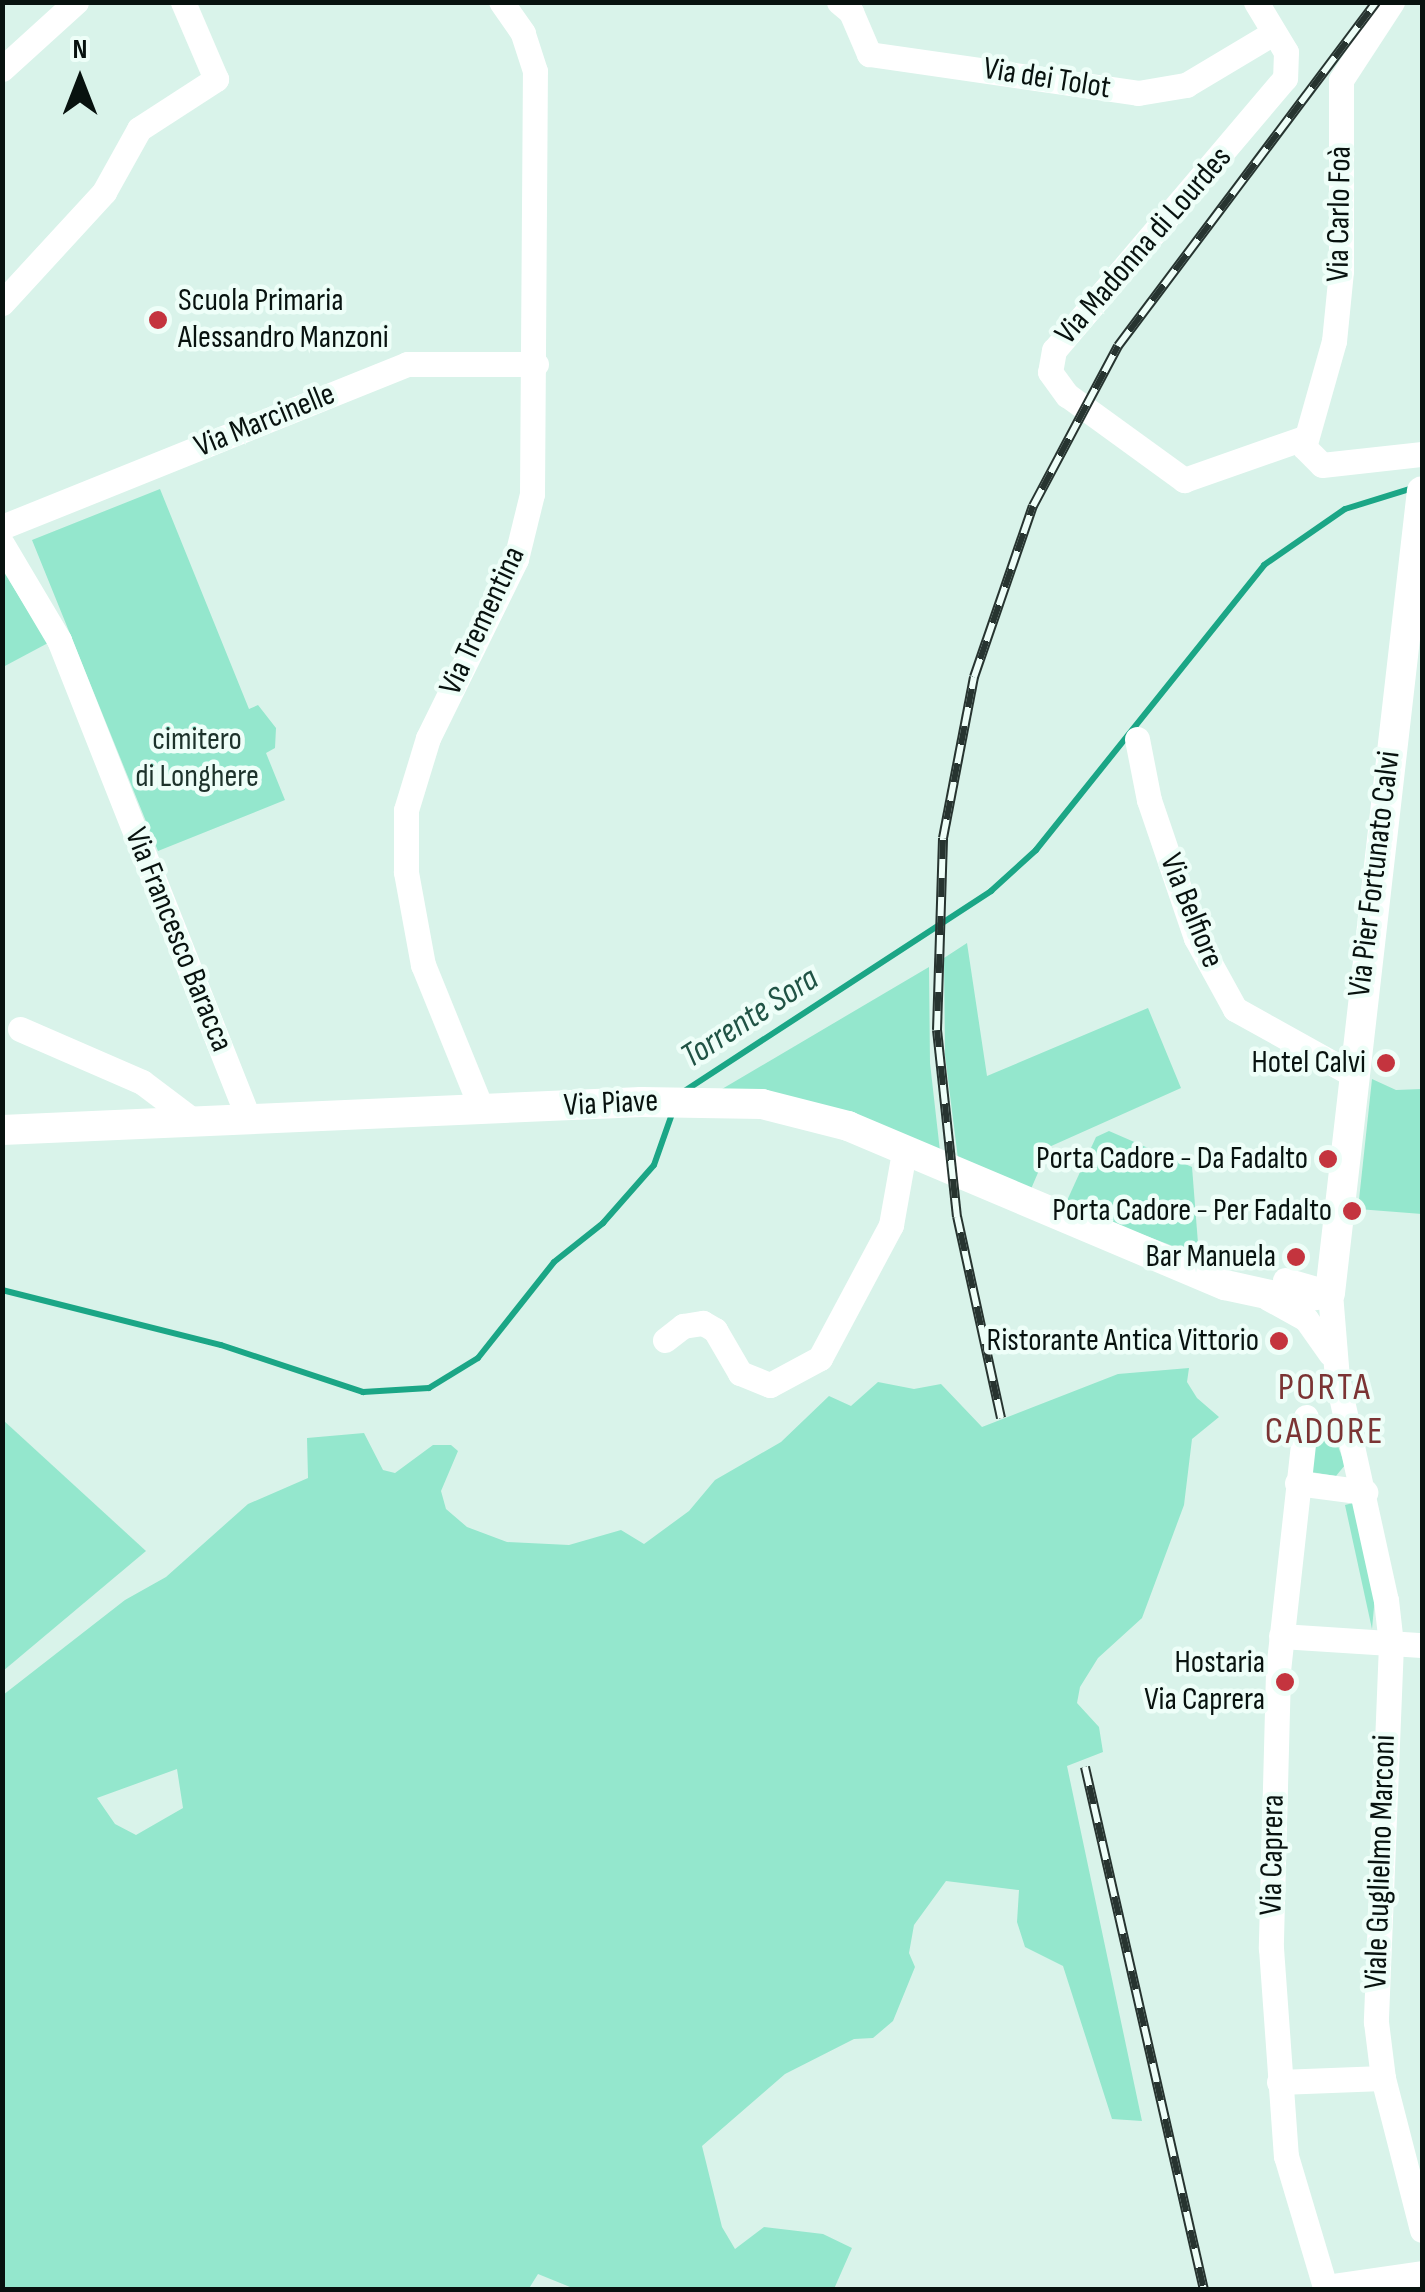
<!DOCTYPE html>
<html>
<head>
<meta charset="utf-8">
<style>
  body { margin:0 }
  #map { position:relative; width:1425px; height:2292px; overflow:hidden; background:#d9f3ea; font-family:"Sofia Sans Condensed",sans-serif }
  div>[style] { position:absolute }
  .green>* { inset:0; background:#94e7cd }
  .stream>* { height:6px; margin:-3px; padding:0 3px; transform-origin:3px; border-radius:3px; background:#1ba686 }
  .minor>* { height:25px; margin:-12.5px; padding:0 12.5px; transform-origin:12.5px; border-radius:12.5px; background:#fff }
  .major>* { height:30px; margin:-15px; padding:0 15px; transform-origin:15px; border-radius:15px; background:#fff }
  .rail>* { height:10px; margin-top:-5px; transform-origin:0; background:repeating-linear-gradient(90deg,#eefef8 0 19px,#273430 0 38px); box-sizing:border-box; border-block:2px solid #273430 }
  .dots>* { width:28px; height:28px; translate:-50% -50%; box-sizing:border-box; border:5px solid #eefef8; border-radius:50% }
  span { translate:-50% -50%; white-space:nowrap; text-align:center; line-height:1.15; -webkit-text-stroke:9px #eefef8; paint-order:stroke }
  .street-label { font-size:32px; color:#08120f }
  .poi-label { font-size:32px; color:#08120f }
  .left { translate:0 -50%; text-align:left }
  .right { translate:-100% -50%; text-align:right }
  .park-label { font-size:32px; color:#1d322b }
  .water-label { font-size:35px; color:#205345; font-style:italic }
  .quarter-label { font-size:38px; color:#7b3434; letter-spacing:2.5px }
  .frame { position:absolute; inset:0; border:5px solid #08120f; pointer-events:none }
  .north { position:absolute; left:30px; top:30px; width:100px; height:100px; -webkit-text-stroke:8px #eefef8; paint-order:stroke; rotate:0deg; font-size:28px; font-weight:700; line-height:40px; text-align:center; color:#08120f }
  .north::after { content:''; display:block; margin:auto; width:35px; height:45px; background:#08120f; clip-path:polygon(50% 0,100% 100%,50% 72%,0 100%) }
</style>
</head>
<body>
<div id="map">
  <div class="green">
    <i style="clip-path:polygon(160px 489px,249px 709px,258px 705px,276px 728px,275px 748px,266px 753px,285px 800px,158px 851px,32px 540px)"></i>
    <i style="clip-path:polygon(2px 569px,48px 643px,3px 667px,2px 667px)"></i>
    <i style="clip-path:polygon(967px 943px,987px 1076px,1148px 1008px,1181px 1088px,1049px 1147px,1031px 1189px,959px 1167px,945px 1055px,944px 958px)"></i>
    <i style="clip-path:polygon(929px 967px,930px 1063px,941px 1160px,722px 1089px)"></i>
    <i style="clip-path:polygon(1372px 1079px,1396px 1090px,1422px 1089px,1422px 1214px,1358px 1209px)"></i>
    <i style="clip-path:polygon(1109px 1131px,1192px 1167px,1199px 1256px,1065px 1205px,1096px 1137px)"></i>
    <i style="clip-path:polygon(evenodd,1189px 1368px,1187px 1382px,1197px 1398px,1219px 1417px,1192px 1439px,1184px 1505px,1142px 1618px,1098px 1658px,1080px 1687px,1077px 1703px,1099px 1727px,1103px 1752px,1067px 1766px,1142px 2121px,1112px 2119px,1063px 1966px,1025px 1947px,1017px 1922px,1019px 1890px,946px 1881px,914px 1925px,909px 1953px,915px 1967px,893px 2021px,873px 2038px,854px 2039px,785px 2074px,702px 2146px,722px 2227px,735px 2249px,764px 2227px,823px 2234px,852px 2248px,834px 2289px,575px 2289px,538px 2274px,528px 2290px,3px 2289px,3px 1695px,125px 1600px,166px 1577px,248px 1504px,308px 1478px,307px 1438px,364px 1433px,383px 1470px,395px 1473px,433px 1445px,451px 1445px,458px 1451px,441px 1491px,446px 1509px,467px 1527px,507px 1542px,569px 1545px,621px 1530px,644px 1544px,689px 1511px,715px 1480px,781px 1442px,829px 1396px,851px 1406px,878px 1382px,914px 1389px,941px 1384px,982px 1427px,1118px 1374px,1189px 1368px,177px 1769px,183px 1808px,136px 1835px,115px 1824px,97px 1798px,177px 1769px)"></i>
    <i style="clip-path:polygon(1328px 1419px,1345px 1465px,1336px 1476px,1311px 1472px,1318px 1424px)"></i>
    <i style="clip-path:polygon(3px 1420px,146px 1551px,3px 1671px,2px 1671px)"></i>
    <i style="clip-path:polygon(1353px 1503px,1375px 1596px,1372px 1629px,1345px 1505px)"></i>
  </div>
  <div class="stream">
    <i style="left:683px;top:1092px;width:368px;rotate:-33.1deg"></i>
    <i style="left:991px;top:891px;width:61px;rotate:-42.3deg"></i>
    <i style="left:1036px;top:850px;width:365px;rotate:-51.3deg"></i>
    <i style="left:1264px;top:565px;width:98px;rotate:-34.7deg"></i>
    <i style="left:1345px;top:509px;width:74px;rotate:-17.2deg"></i>
    <i style="left:2px;top:1290px;width:226px;rotate:14.1deg"></i>
    <i style="left:221px;top:1345px;width:150px;rotate:18.3deg"></i>
    <i style="left:363px;top:1392px;width:66px;rotate:-3.5deg"></i>
    <i style="left:429px;top:1388px;width:57px;rotate:-31.5deg"></i>
    <i style="left:478px;top:1358px;width:122px;rotate:-51.6deg"></i>
    <i style="left:554px;top:1262px;width:63px;rotate:-38.5deg"></i>
    <i style="left:603px;top:1223px;width:77px;rotate:-48.7deg"></i>
    <i style="left:654px;top:1165px;width:57px;rotate:-70.6deg"></i>
  </div>
  <div class="minor">
    <i style="left:839px;top:2px;width:16px;rotate:40deg"></i>
    <i style="left:851px;top:12px;width:46px;rotate:66.8deg"></i>
    <i style="left:869px;top:54px;width:272px;rotate:8.2deg"></i>
    <i style="left:1138px;top:93px;width:49px;rotate:-9.5deg"></i>
    <i style="left:1186px;top:85px;width:101px;rotate:-30.9deg"></i>
    <i style="left:1256px;top:2px;width:58px;rotate:59deg"></i>
    <i style="left:1286px;top:52px;width:26px;rotate:92deg"></i>
    <i style="left:1285px;top:78px;width:357px;rotate:130.3deg"></i>
    <i style="left:1054px;top:350px;width:22px;rotate:100deg"></i>
    <i style="left:1050px;top:372px;width:29px;rotate:54deg"></i>
    <i style="left:1067px;top:395px;width:145px;rotate:36deg"></i>
    <i style="left:1184px;top:480px;width:127px;rotate:-19.3deg"></i>
    <i style="left:1392px;top:2px;width:93px;rotate:123.2deg"></i>
    <i style="left:1341px;top:80px;width:191px;rotate:90deg"></i>
    <i style="left:1341px;top:271px;width:70px;rotate:95.7deg"></i>
    <i style="left:1334px;top:341px;width:110px;rotate:105.8deg"></i>
    <i style="left:1304px;top:447px;width:25px;rotate:45deg"></i>
    <i style="left:1322px;top:465px;width:101px;rotate:-6.3deg"></i>
    <i style="left:2px;top:69px;width:100px;rotate:-42.2deg"></i>
    <i style="left:2px;top:303px;width:151px;rotate:-47.4deg"></i>
    <i style="left:104px;top:192px;width:72px;rotate:-60.9deg"></i>
    <i style="left:139px;top:129px;width:92px;rotate:-33deg"></i>
    <i style="left:216px;top:79px;width:84px;rotate:-113.2deg"></i>
    <i style="left:2px;top:527px;width:437px;rotate:-21.9deg"></i>
    <i style="left:407px;top:364px;width:129px"></i>
    <i style="left:2px;top:544px;width:112px;rotate:59.3deg"></i>
    <i style="left:59px;top:640px;width:516px;rotate:68.4deg"></i>
    <i style="left:1137px;top:739px;width:62px;rotate:78.9deg"></i>
    <i style="left:1149px;top:800px;width:146px;rotate:71.2deg"></i>
    <i style="left:1196px;top:938px;width:81px;rotate:61.2deg"></i>
    <i style="left:1235px;top:1009px;width:134px;rotate:29.1deg"></i>
    <i style="left:20px;top:1029px;width:133px;rotate:23.5deg"></i>
    <i style="left:142px;top:1082px;width:66px;rotate:37deg"></i>
    <i style="left:482px;top:1110px;width:157px;rotate:-112.1deg"></i>
    <i style="left:423px;top:965px;width:95px;rotate:-100.4deg"></i>
    <i style="left:406px;top:872px;width:62px;rotate:-90deg"></i>
    <i style="left:406px;top:810px;width:75px;rotate:-73deg"></i>
    <i style="left:428px;top:738px;width:199px;rotate:-63.8deg"></i>
    <i style="left:516px;top:559px;width:67px;rotate:-76.2deg"></i>
    <i style="left:532px;top:494px;width:423px;rotate:-89.6deg"></i>
    <i style="left:535px;top:71px;width:40px;rotate:-108deg"></i>
    <i style="left:523px;top:33px;width:38px;rotate:-125deg"></i>
    <i style="left:1285px;top:1280px;width:47px;rotate:16.1deg"></i>
    <i style="left:1330px;top:1293px;width:85px;rotate:85.3deg"></i>
    <i style="left:1337px;top:1378px;width:227px;rotate:77.6deg"></i>
    <i style="left:1386px;top:1600px;width:44px;rotate:83.5deg"></i>
    <i style="left:1391px;top:1644px;width:378px;rotate:92.3deg"></i>
    <i style="left:1376px;top:2022px;width:56px;rotate:82.9deg"></i>
    <i style="left:1383px;top:2078px;width:157px;rotate:75.6deg"></i>
    <i style="left:1268px;top:1298px;width:43px;rotate:28.9deg"></i>
    <i style="left:1306px;top:1319px;width:42px;rotate:54.8deg"></i>
    <i style="left:665px;top:1340px;width:23px;rotate:-38deg"></i>
    <i style="left:683px;top:1326px;width:20px;rotate:-9deg"></i>
    <i style="left:703px;top:1323px;width:14px;rotate:30deg"></i>
    <i style="left:715px;top:1330px;width:50px;rotate:59.8deg"></i>
    <i style="left:740px;top:1373px;width:32px;rotate:22deg"></i>
    <i style="left:770px;top:1385px;width:57px;rotate:-28.4deg"></i>
    <i style="left:820px;top:1358px;width:151px;rotate:-61.9deg"></i>
    <i style="left:891px;top:1225px;width:74px;rotate:-79.9deg"></i>
    <i style="left:1306px;top:1417px;width:257px;rotate:96.3deg"></i>
    <i style="left:1278px;top:1672px;width:276px;rotate:91.5deg"></i>
    <i style="left:1271px;top:1948px;width:209px;rotate:85.9deg"></i>
    <i style="left:1286px;top:2156px;width:140px;rotate:73.4deg"></i>
    <i style="left:1297px;top:1483px;width:69px;rotate:7.5deg"></i>
    <i style="left:1281px;top:1636px;width:141px;rotate:3.7deg"></i>
    <i style="left:1279px;top:2082px;width:104px;rotate:-2.2deg"></i>
    <i style="left:1325px;top:2287px;width:98px;rotate:-8.2deg"></i>
  </div>
  <div class="major">
    <i style="left:2px;top:1130px;width:640px;rotate:-2.51deg"></i>
    <i style="left:641px;top:1102px;width:121px;rotate:0.9deg"></i>
    <i style="left:762px;top:1104px;width:89px;rotate:14.3deg"></i>
    <i style="left:848px;top:1126px;width:409px;rotate:22.9deg"></i>
    <i style="left:1225px;top:1285px;width:66px;rotate:12.3deg"></i>
    <i style="left:1289px;top:1299px;width:41px;rotate:-8.3deg"></i>
    <i style="left:1330px;top:1293px;width:807px;rotate:-83.46deg"></i>
  </div>
  <div class="rail">
    <i style="left:1001px;top:1418px;width:206px;rotate:-102.3deg"></i>
    <i style="left:957px;top:1217px;width:188px;rotate:-96.1deg"></i>
    <i style="left:937px;top:1030px;width:192px;rotate:-88.2deg"></i>
    <i style="left:943px;top:838px;width:164px;rotate:-79.1deg"></i>
    <i style="left:974px;top:677px;width:181px;rotate:-71deg"></i>
    <i style="left:1033px;top:506px;width:181px;rotate:-62deg"></i>
    <i style="left:1118px;top:346px;width:430px;rotate:-53.1deg"></i>
    <i style="left:1085px;top:1767px;width:536px;rotate:77.18deg"></i>
  </div>
  <div class="dots">
    <i style="left:158px;top:320px;background:#c4343e"></i>
    <i style="left:1386px;top:1063px;background:#c4343e"></i>
    <i style="left:1328px;top:1159px;background:#c4343e"></i>
    <i style="left:1352px;top:1211px;background:#c4343e"></i>
    <i style="left:1296px;top:1257px;background:#c4343e"></i>
    <i style="left:1279px;top:1341px;background:#c4343e"></i>
    <i style="left:1285px;top:1682px;background:#c4343e"></i>
  </div>
  <div class="street-label">
    <span style="left:1047px;top:79px;rotate:9deg">Via dei Tolot</span>
    <span style="left:1340px;top:214px;rotate:-89deg">Via Carlo Foà</span>
    <span style="left:1144px;top:246px;rotate:-49deg">Via Madonna di Lourdes</span>
    <span style="left:265px;top:421px;rotate:-22deg">Via Marcinelle</span>
    <span style="left:483px;top:621px;rotate:-65deg">Via Trementina</span>
    <span style="left:1375px;top:874px;rotate:-83deg">Via Pier Fortunato Calvi</span>
    <span style="left:1191px;top:911px;rotate:68deg">Via Belfiore</span>
    <span style="left:178px;top:940px;rotate:68deg">Via Francesco Baracca</span>
    <span style="left:611px;top:1104px;rotate:-3deg">Via Piave</span>
    <span style="left:1273px;top:1855px;rotate:-89deg">Via Caprera</span>
    <span style="left:1381px;top:1862px;rotate:-88deg">Viale Guglielmo Marconi</span>
  </div>
  <div class="poi-label">
    <span class="left" style="left:178px;top:320px">Scuola Primaria<br>Alessandro Manzoni</span>
    <span class="right" style="left:1366px;top:1063px">Hotel Calvi</span>
    <span class="right" style="left:1308px;top:1159px">Porta Cadore - Da Fadalto</span>
    <span class="right" style="left:1332px;top:1211px">Porta Cadore - Per Fadalto</span>
    <span class="right" style="left:1276px;top:1257px">Bar Manuela</span>
    <span class="right" style="left:1259px;top:1341px">Ristorante Antica Vittorio</span>
    <span class="right" style="left:1265px;top:1682px">Hostaria<br>Via Caprera</span>
  </div>
  <div class="park-label">
    <span style="left:197px;top:759px">cimitero<br>di Longhere</span>
  </div>
  <div class="water-label">
    <span style="left:750px;top:1018px;rotate:-33deg">Torrente Sora</span>
  </div>
  <div class="quarter-label">
    <span style="left:1325px;top:1410px">PORTA<br>CADORE</span>
  </div>
  <div class="frame"></div>
  <div class="north">N</div>
</div>
</body>
</html>
